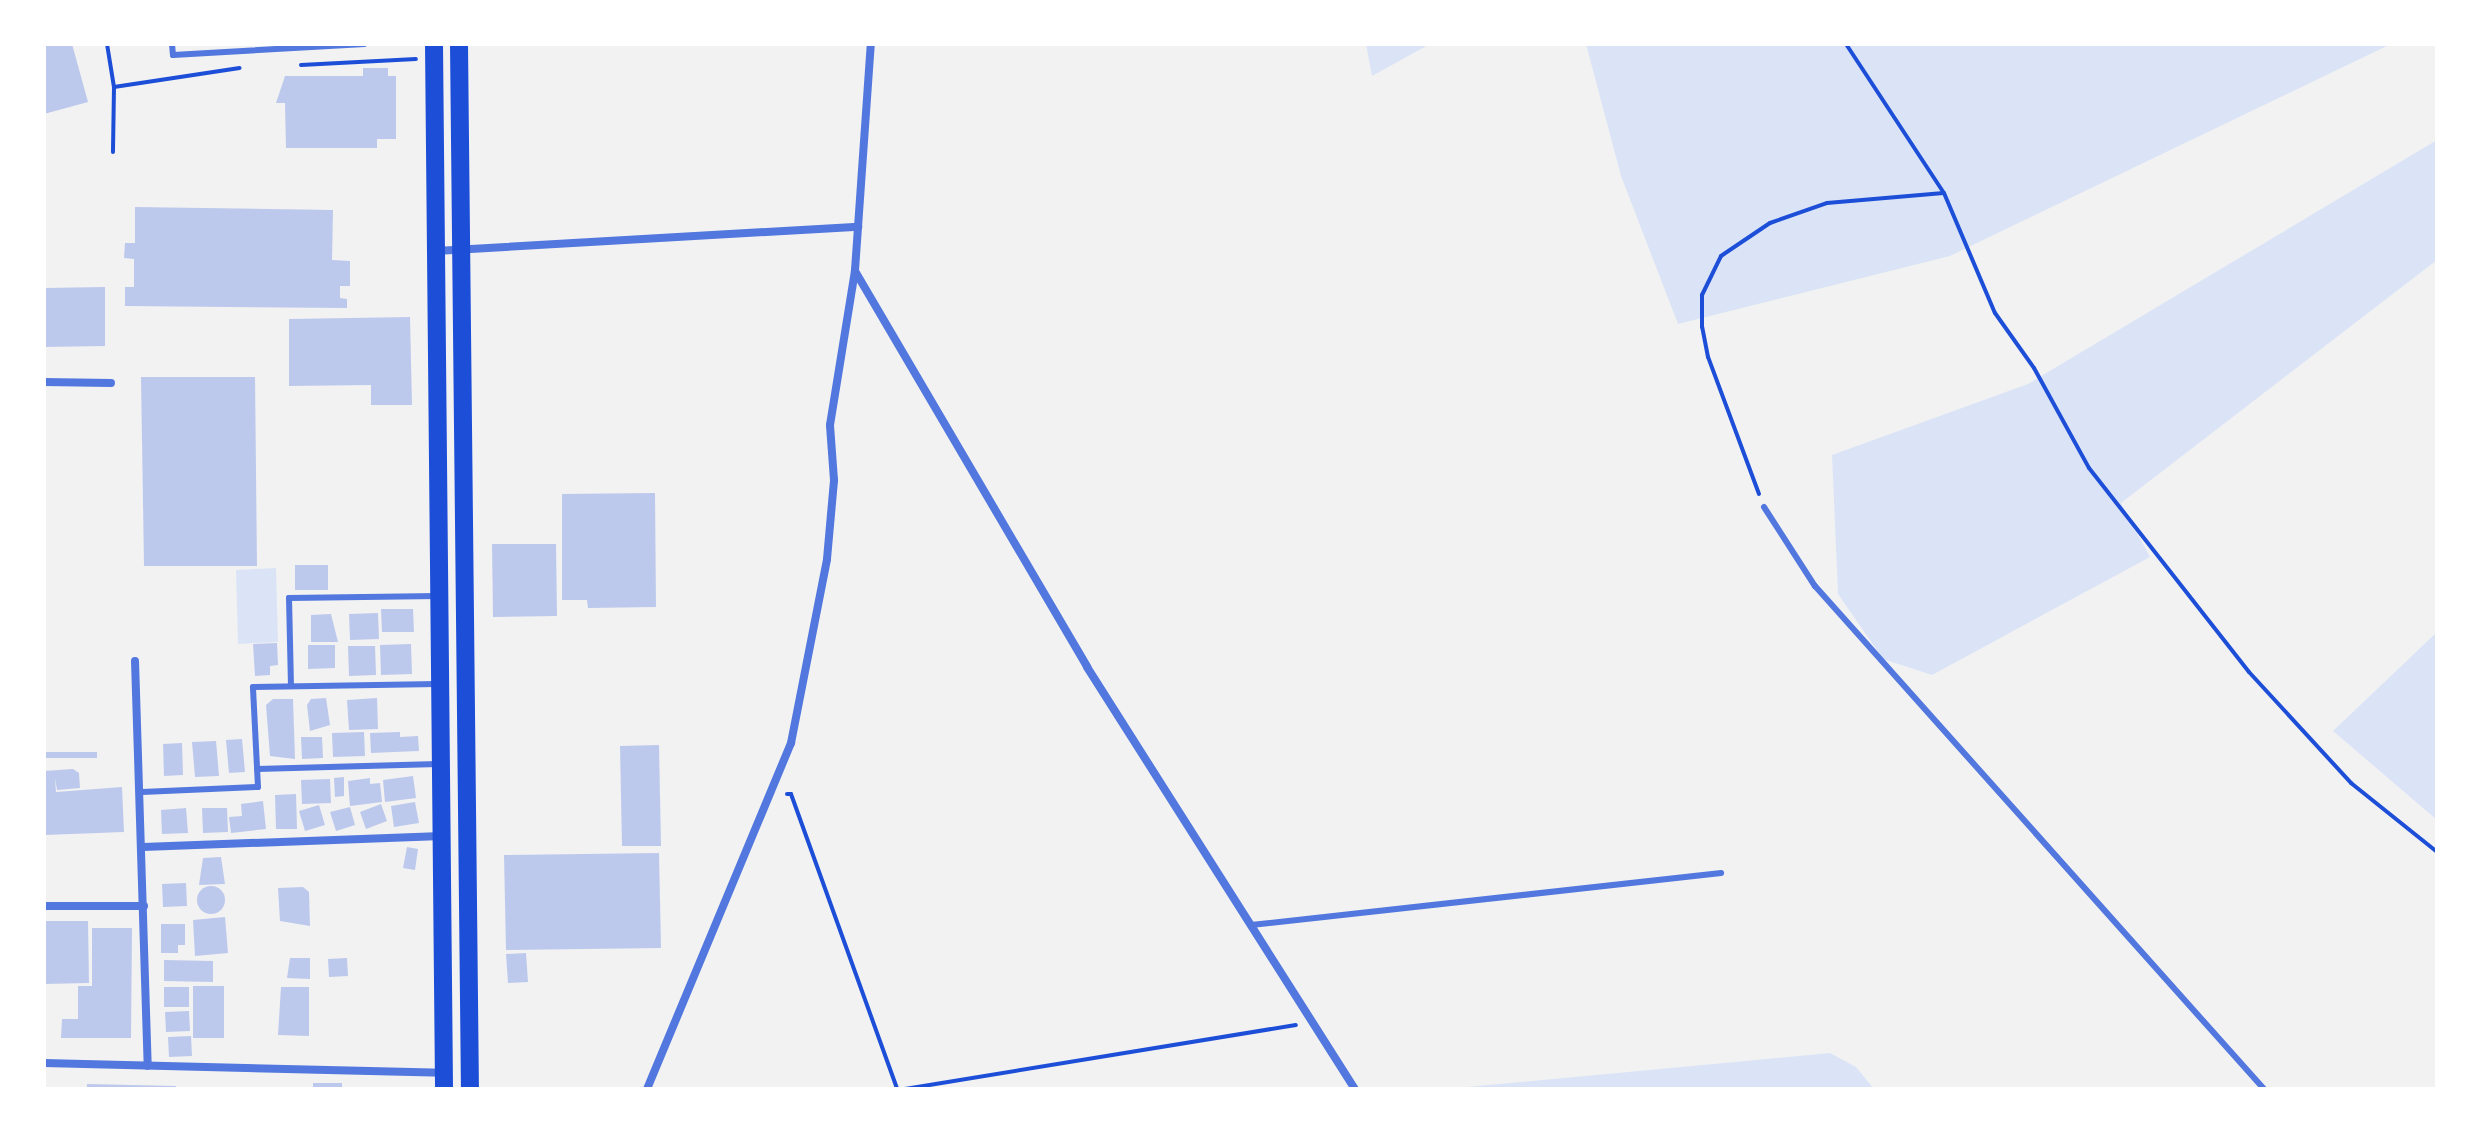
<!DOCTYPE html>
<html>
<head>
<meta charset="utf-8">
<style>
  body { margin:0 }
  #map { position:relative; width:2481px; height:1133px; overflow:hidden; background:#f2f2f2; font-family:"DM Sans",sans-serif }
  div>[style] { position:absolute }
  .green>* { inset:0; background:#dbe4f7 }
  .building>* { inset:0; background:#bdc9ec }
  .round { border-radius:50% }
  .path>* { height:4px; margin:-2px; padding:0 2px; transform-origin:2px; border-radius:2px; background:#1d4ed8 }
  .service>* { height:6px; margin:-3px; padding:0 3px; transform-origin:3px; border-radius:3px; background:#5277de }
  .minor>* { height:8px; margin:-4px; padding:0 4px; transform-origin:4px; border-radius:4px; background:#5277de }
  .primary>* { height:18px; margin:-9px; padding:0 9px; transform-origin:9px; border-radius:9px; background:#1d4ed8 }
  span { translate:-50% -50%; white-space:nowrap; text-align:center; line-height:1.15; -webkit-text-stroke:7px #fff; paint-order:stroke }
  .frame { position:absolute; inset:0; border:46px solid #fff; pointer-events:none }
</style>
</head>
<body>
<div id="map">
  <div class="green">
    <i style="clip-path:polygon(1366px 44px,1430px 44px,1372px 76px)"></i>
    <i style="clip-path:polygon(1586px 44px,2391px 44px,1950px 256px,1678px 324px,1621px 176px)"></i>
    <i style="clip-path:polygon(2437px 140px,2437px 260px,2121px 503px,2150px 557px,1932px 675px,1883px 659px,1838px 594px,1832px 455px,2028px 384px)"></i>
    <i style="clip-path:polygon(276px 568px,278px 642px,238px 644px,236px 570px)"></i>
    <i style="clip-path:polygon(2437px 632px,2437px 820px,2333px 731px)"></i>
    <i style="clip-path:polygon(1830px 1053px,1856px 1067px,1874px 1089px,1446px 1089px)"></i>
  </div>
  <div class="building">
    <i style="clip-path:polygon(44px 44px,72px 44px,88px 102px,44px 114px)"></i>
    <i style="clip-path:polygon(363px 68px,388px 68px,388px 76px,396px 76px,396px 139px,377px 139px,377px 148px,286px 148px,285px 103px,276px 103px,285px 76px,363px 76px)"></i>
    <i style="clip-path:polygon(135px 207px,333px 210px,332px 260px,350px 261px,350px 286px,340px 286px,340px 298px,347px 299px,347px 308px,125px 306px,125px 287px,134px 287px,134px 259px,124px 258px,125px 243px,135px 243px)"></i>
    <i style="clip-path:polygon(105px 287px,105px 346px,44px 347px,44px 288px)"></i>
    <i style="clip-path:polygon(410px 317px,412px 405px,371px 405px,371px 385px,289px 386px,289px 319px)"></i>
    <i style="clip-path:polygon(141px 377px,255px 377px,257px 566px,144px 566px)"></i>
    <i style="clip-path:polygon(655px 493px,656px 607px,588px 608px,587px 600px,562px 600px,562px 494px)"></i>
    <i style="clip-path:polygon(492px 544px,556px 544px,557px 616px,493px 617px)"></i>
    <i style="clip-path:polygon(295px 565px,328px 565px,328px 590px,295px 590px)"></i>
    <i style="clip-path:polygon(381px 609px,413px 609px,414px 632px,382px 632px)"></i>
    <i style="clip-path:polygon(378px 613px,379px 639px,350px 640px,349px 614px)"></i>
    <i style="clip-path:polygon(331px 614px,338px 642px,311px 642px,311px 615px)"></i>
    <i style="clip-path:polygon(277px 643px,278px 665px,270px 666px,270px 675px,255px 676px,253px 644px)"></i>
    <i style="clip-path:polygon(411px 644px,412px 674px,381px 675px,380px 645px)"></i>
    <i style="clip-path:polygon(308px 645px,335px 645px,335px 668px,308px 669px)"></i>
    <i style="clip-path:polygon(348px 646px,375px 646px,376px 675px,349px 676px)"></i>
    <i style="clip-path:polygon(326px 698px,330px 725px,310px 731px,307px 705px,311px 699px)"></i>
    <i style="clip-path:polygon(377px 698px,378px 729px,349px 730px,347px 700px)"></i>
    <i style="clip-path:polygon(273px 699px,293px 699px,295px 759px,270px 756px,266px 705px)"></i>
    <i style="clip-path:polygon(364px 732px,365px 756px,333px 757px,332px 733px)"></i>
    <i style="clip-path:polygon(400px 732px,400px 737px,418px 736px,419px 751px,371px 753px,370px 733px)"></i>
    <i style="clip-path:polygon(301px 737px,322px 737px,323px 758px,302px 759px)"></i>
    <i style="clip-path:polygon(242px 739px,245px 772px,229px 773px,226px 740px)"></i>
    <i style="clip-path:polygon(216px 741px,219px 776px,195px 777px,192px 742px)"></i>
    <i style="clip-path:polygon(182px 743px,183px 775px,164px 776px,163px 744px)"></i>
    <i style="clip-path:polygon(659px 745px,661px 846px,622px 846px,620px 746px)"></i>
    <i style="clip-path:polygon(44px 752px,97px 752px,97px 758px,44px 758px)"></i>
    <i style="clip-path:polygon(73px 769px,79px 773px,80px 788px,57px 790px,55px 778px,56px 792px,122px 787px,124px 832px,44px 835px,44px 771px)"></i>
    <i style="clip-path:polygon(413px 776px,416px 798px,385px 802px,383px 780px)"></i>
    <i style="clip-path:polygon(344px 777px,344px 796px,335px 797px,334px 778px)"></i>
    <i style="clip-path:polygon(370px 778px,370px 784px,380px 783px,382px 802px,350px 806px,348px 781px)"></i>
    <i style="clip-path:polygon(330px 779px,331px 803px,302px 804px,301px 780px)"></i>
    <i style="clip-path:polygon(296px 794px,297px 829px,276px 829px,275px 795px)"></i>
    <i style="clip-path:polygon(263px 801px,266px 829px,231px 833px,229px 817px,242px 816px,241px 804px)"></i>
    <i style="clip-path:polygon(415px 802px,419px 823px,394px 827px,391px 806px)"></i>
    <i style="clip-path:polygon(381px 804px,387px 821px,366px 829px,360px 812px)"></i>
    <i style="clip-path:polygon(319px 805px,325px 825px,305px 831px,299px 811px)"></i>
    <i style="clip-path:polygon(350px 807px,355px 825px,336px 831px,330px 812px)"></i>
    <i style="clip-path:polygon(186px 808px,188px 833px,162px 834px,161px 810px)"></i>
    <i style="clip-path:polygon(202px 808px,227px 808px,228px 832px,203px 833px)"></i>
    <i style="clip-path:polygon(407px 847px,418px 849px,415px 870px,403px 868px)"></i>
    <i style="clip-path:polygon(659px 853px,661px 948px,506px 950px,504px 855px)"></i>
    <i style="clip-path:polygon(221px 857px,225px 884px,199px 885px,203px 858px)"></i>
    <i style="clip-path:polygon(186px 883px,187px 906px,163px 907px,162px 884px)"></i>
    <i class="round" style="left:197px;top:886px;width:28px;height:28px"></i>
    <i style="clip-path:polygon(303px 887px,309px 892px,310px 926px,280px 921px,278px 888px)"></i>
    <i style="clip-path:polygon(225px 917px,228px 953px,195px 956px,193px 920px)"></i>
    <i style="clip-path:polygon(44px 921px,88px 921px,89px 983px,44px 984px)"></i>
    <i style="clip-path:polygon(161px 924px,185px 924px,185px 945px,178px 945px,178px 953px,161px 953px)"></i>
    <i style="clip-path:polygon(92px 928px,132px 928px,131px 1038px,61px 1038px,62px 1019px,78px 1019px,78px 986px,92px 986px)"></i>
    <i style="clip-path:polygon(526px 953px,528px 982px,508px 983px,506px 954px)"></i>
    <i style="clip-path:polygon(290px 958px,310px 958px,310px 979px,287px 978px)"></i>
    <i style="clip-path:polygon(347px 958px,348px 976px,329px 977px,328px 959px)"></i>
    <i style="clip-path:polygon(164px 960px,213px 961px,213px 982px,164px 981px)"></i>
    <i style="clip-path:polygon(193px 986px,224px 986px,224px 1038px,193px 1038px)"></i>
    <i style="clip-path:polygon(164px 987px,189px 987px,189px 1007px,164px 1007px)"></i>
    <i style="clip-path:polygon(281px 987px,309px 987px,309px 1036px,278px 1035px)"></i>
    <i style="clip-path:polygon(189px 1011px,190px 1031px,166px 1032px,165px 1012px)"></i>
    <i style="clip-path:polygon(191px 1036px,192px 1056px,169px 1057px,168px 1037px)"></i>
    <i style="clip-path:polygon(313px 1083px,342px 1083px,342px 1089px,313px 1089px)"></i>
    <i style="clip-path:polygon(87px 1084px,176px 1086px,176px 1089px,87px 1089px)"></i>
  </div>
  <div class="path">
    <i style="left:107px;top:44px;width:44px;rotate:80.8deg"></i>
    <i style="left:114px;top:87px;width:65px;rotate:90.9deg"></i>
    <i style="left:1846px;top:44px;width:178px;rotate:56.7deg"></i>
    <i style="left:1944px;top:193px;width:130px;rotate:67deg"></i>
    <i style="left:1995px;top:313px;width:67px;rotate:54.7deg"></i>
    <i style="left:2034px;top:368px;width:114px;rotate:61.2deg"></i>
    <i style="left:2089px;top:468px;width:259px;rotate:51.9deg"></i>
    <i style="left:2249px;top:672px;width:151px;rotate:47.4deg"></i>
    <i style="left:2351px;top:783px;width:110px;rotate:38.7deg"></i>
    <i style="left:301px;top:65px;width:115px;rotate:-3deg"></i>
    <i style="left:114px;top:87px;width:127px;rotate:-8.6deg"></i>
    <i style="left:1759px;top:494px;width:146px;rotate:-110.4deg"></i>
    <i style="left:1708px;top:357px;width:31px;rotate:-101deg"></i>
    <i style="left:1702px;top:327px;width:32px;rotate:-90deg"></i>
    <i style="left:1702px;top:295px;width:43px;rotate:-64deg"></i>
    <i style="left:1721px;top:256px;width:59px;rotate:-34deg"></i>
    <i style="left:1770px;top:223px;width:60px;rotate:-19.3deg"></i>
    <i style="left:1827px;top:203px;width:117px;rotate:-4.9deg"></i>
    <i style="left:787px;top:794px;width:4px"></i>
    <i style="left:791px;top:794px;width:313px;rotate:70.2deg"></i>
    <i style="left:905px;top:1089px;width:396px;rotate:-9.3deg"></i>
  </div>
  <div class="service">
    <i style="left:172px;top:44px;width:11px;rotate:85deg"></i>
    <i style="left:173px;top:55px;width:192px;rotate:-3.3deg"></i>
    <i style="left:1764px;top:507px;width:94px;rotate:57.2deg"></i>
    <i style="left:1815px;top:586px;width:674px;rotate:48.25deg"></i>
    <i style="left:291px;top:686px;width:88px;rotate:-91.3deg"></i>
    <i style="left:289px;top:598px;width:149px;rotate:-0.8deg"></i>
    <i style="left:257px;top:769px;width:181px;rotate:-1.6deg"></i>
    <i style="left:142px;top:792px;width:116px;rotate:-2.5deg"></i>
    <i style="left:258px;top:787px;width:100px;rotate:-92.9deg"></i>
    <i style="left:253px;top:687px;width:184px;rotate:-0.9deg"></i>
    <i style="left:1251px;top:925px;width:473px;rotate:-6.3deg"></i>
  </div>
  <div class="minor">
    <i style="left:436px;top:251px;width:423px;rotate:-3.3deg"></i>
    <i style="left:855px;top:271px;width:459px;rotate:59.6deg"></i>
    <i style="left:1087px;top:667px;width:500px;rotate:57.6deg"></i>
    <i style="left:44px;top:382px;width:67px;rotate:0.9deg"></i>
    <i style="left:135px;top:661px;width:405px;rotate:88.2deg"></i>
    <i style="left:143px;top:847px;width:299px;rotate:-2.1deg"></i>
    <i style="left:44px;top:906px;width:100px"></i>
    <i style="left:44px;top:1063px;width:399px;rotate:1.4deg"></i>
    <i style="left:647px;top:1089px;width:375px;rotate:-67.4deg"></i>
    <i style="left:791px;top:743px;width:187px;rotate:-78.9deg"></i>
    <i style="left:827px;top:559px;width:79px;rotate:-84.9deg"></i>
    <i style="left:834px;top:480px;width:55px;rotate:-94.2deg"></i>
    <i style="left:830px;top:425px;width:157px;rotate:-80.8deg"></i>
    <i style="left:855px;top:270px;width:227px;rotate:-86deg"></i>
  </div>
  <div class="primary">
    <i style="left:434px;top:44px;width:1045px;rotate:89.45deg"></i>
    <i style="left:459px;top:44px;width:1045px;rotate:89.4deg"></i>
  </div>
  <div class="frame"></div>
</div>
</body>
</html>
